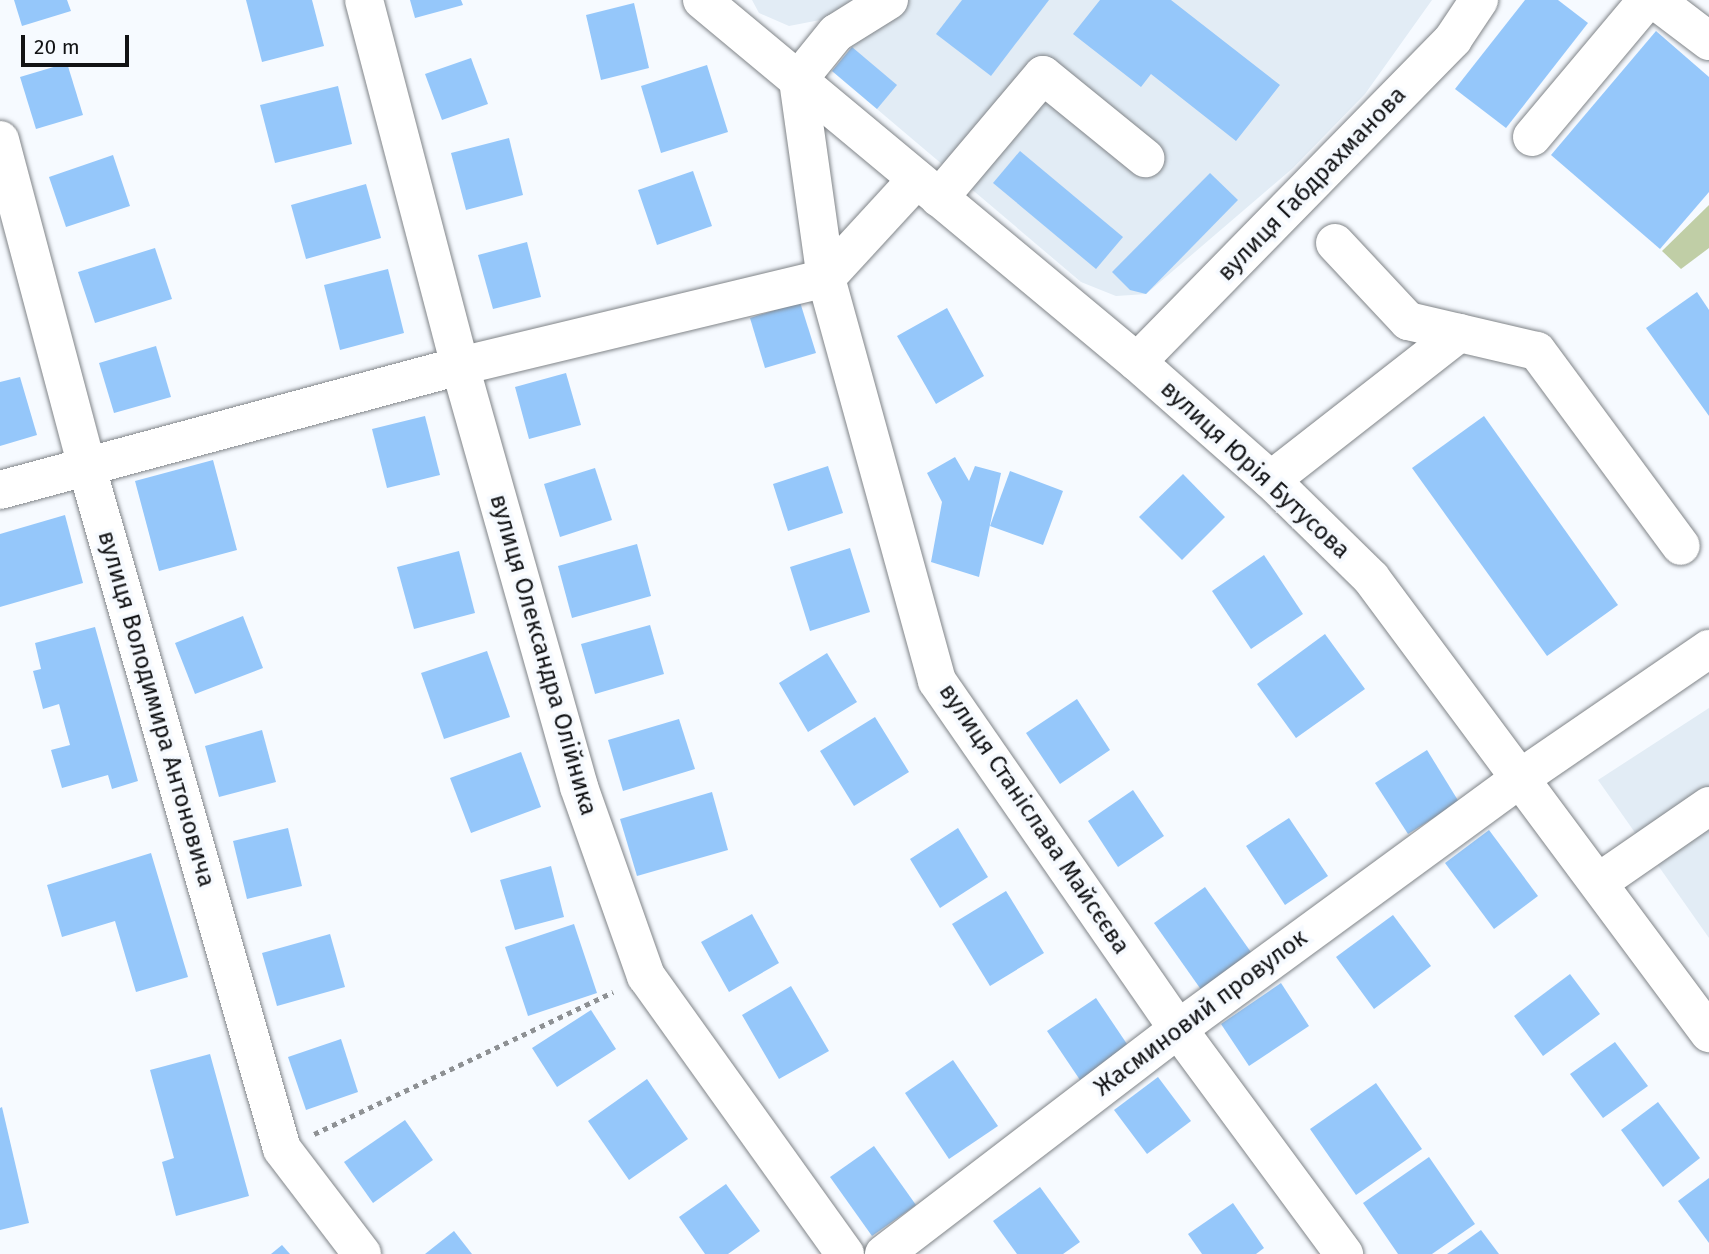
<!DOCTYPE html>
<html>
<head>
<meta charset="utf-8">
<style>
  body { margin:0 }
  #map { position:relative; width:1709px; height:1254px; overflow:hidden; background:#f6faff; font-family:"Fira Sans",sans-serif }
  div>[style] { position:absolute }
  .built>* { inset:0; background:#e2ecf5 }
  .green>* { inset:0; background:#c0cea6 }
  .building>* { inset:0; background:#95c7fa }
  .path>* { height:4.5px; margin-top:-2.25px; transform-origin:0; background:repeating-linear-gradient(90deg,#8e9194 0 5px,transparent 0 10px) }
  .roads { filter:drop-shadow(0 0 2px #818589) drop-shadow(0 0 2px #818589) }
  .minor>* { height:38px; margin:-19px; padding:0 19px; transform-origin:19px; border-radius:19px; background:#fff }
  span { translate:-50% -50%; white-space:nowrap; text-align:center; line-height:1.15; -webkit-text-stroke:7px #f6faff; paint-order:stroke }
  .street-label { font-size:24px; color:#121315 }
  .scale { position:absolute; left:21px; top:35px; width:108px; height:32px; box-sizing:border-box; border:4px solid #121315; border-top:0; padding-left:9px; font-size:21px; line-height:24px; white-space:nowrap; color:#121315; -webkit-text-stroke:5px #f6faff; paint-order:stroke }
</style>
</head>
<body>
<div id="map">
  <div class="built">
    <i style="clip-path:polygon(752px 0,1432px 0,1365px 94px,1293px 168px,1146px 294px,1116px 296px,1081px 282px,832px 71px,852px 47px,820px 20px,789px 26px,759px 13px)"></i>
    <i style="clip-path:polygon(1709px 708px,1709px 938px,1598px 780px)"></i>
  </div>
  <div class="green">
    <i style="clip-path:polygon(1709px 205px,1709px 248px,1681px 269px,1662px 251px)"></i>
  </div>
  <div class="building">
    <i style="clip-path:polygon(14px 0,67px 0,71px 11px,22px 26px)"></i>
    <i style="clip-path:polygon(246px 0,312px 0,324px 46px,262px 62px)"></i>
    <i style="clip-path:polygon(410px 0,461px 0,463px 5px,415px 18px)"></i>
    <i style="clip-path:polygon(962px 0,1049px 0,991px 76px,936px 34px)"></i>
    <i style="clip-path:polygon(1100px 0,1171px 0,1280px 85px,1236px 141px,1151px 74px,1141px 87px,1073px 34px)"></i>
    <i style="clip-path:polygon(1525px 0,1558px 0,1588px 23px,1506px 128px,1455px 89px)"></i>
    <i style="clip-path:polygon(634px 3px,649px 68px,601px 80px,586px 15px)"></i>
    <i style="clip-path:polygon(1656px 31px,1709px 77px,1709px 192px,1660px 249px,1551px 155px)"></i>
    <i style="clip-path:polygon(852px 47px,897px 85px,877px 109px,832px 71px)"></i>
    <i style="clip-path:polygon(471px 58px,488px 104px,442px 120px,425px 74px)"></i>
    <i style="clip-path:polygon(67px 63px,83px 115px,36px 129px,20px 77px)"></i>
    <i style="clip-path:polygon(707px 65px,728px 132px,661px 153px,641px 86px)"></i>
    <i style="clip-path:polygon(338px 86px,352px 144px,275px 163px,260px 105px)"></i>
    <i style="clip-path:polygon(509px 138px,523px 195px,466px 210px,451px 153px)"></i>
    <i style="clip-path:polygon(1020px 151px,1123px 237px,1096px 269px,993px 183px)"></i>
    <i style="clip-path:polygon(113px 155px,130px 206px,66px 227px,49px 177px)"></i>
    <i style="clip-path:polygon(693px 171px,712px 226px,657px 245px,638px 190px)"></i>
    <i style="clip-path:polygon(1210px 173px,1238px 200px,1146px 294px,1130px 290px,1112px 272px)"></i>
    <i style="clip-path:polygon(366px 184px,381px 238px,306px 259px,291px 205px)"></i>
    <i style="clip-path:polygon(527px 242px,541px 297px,493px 309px,478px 255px)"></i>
    <i style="clip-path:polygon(155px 248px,172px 299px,95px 323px,78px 272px)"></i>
    <i style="clip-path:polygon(388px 269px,404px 333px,340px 350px,324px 285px)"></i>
    <i style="clip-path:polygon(1697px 292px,1709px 310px,1709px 416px,1646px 328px)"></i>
    <i style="clip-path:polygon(800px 302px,816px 353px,765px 368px,750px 318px)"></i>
    <i style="clip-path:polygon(947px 308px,984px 376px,936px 404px,897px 336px)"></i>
    <i style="clip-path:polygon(156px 346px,171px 397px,114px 413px,99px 363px)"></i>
    <i style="clip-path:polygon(566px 373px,581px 425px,529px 439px,515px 387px)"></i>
    <i style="clip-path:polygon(20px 377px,37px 435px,0 446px,0 382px)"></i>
    <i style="clip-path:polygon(425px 416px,440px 475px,387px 488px,372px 429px)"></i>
    <i style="clip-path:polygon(1484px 416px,1618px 605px,1547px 656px,1412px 468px)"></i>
    <i style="clip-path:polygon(955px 457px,969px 481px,975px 466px,1001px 473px,979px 577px,931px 562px,942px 502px,927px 473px)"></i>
    <i style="clip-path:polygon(213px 460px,237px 550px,159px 571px,135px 481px)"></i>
    <i style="clip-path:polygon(828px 466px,843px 513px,788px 531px,773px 484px)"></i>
    <i style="clip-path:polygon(595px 468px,612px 520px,560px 537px,544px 484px)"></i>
    <i style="clip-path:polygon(1010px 471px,1063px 491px,1043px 545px,990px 526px)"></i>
    <i style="clip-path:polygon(1183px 474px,1225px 517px,1182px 560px,1139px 517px)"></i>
    <i style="clip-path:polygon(65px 515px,83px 583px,0 607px,0 534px)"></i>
    <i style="clip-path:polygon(637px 544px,651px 596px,572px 618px,558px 566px)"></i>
    <i style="clip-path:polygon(850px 548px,870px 612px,810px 631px,790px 567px)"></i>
    <i style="clip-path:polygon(459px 551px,475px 613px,414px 629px,397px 567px)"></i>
    <i style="clip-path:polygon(1264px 555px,1303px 614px,1251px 649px,1212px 591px)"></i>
    <i style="clip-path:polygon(243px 616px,263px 668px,195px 694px,175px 643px)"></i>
    <i style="clip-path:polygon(650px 625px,664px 674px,595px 694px,581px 644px)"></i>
    <i style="clip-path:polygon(95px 627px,138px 781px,112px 789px,108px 775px,62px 788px,51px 750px,70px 745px,59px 704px,43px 709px,33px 671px,41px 669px,35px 643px)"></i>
    <i style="clip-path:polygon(1325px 634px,1365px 689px,1296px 738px,1257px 684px)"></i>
    <i style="clip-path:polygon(487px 651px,510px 717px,444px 739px,421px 673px)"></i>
    <i style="clip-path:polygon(827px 653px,857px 702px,808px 732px,779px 683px)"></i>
    <i style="clip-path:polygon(1077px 699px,1110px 750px,1060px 784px,1026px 733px)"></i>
    <i style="clip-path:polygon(875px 717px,909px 772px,854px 806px,820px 751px)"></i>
    <i style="clip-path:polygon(679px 719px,695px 769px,623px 791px,608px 740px)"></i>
    <i style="clip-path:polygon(262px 730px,276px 782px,219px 797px,205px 746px)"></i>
    <i style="clip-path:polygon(1427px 750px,1459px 802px,1408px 834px,1375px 783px)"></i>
    <i style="clip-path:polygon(521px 752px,541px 807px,471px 833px,450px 778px)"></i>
    <i style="clip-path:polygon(1133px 790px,1164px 836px,1118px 867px,1088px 821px)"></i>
    <i style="clip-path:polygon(712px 792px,728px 850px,637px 876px,620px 819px)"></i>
    <i style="clip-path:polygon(1289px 818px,1328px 876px,1285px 905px,1246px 846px)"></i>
    <i style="clip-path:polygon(288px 828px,302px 886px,247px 899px,233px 841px)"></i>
    <i style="clip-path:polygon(958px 828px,988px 877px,940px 908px,910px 859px)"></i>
    <i style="clip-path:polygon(1489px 830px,1538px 896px,1494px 929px,1445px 863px)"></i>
    <i style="clip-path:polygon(151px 853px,188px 977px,136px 992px,115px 921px,62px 937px,47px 885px)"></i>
    <i style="clip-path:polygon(551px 866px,564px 917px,515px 930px,500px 880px)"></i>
    <i style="clip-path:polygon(1205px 887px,1253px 955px,1202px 991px,1154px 923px)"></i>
    <i style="clip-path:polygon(1006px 891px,1044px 953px,990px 986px,952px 924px)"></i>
    <i style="clip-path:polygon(752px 914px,779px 963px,729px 992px,701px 942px)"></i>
    <i style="clip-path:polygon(1393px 915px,1431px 966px,1374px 1009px,1336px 957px)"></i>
    <i style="clip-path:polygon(574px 924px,597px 993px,528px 1016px,505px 947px)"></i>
    <i style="clip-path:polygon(330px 934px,345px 987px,277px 1006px,262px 953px)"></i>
    <i style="clip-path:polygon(1570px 974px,1600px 1014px,1543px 1056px,1514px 1016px)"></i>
    <i style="clip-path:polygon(1281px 983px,1309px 1026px,1249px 1066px,1221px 1024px)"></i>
    <i style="clip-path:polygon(791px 986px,829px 1051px,779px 1079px,742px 1015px)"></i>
    <i style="clip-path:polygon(1096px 998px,1129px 1047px,1080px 1080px,1047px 1031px)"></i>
    <i style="clip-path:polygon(591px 1010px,616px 1049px,557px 1087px,532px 1048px)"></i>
    <i style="clip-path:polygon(341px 1039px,358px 1092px,306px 1110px,288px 1057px)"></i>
    <i style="clip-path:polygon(1615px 1042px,1648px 1086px,1603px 1118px,1570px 1074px)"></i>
    <i style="clip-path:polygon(210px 1054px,249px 1196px,176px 1216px,162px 1162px,174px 1158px,150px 1070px)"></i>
    <i style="clip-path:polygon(953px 1060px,998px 1126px,949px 1159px,905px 1093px)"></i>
    <i style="clip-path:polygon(1158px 1077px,1191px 1121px,1147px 1154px,1114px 1110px)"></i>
    <i style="clip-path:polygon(647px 1079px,688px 1139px,629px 1180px,588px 1121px)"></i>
    <i style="clip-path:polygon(1376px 1083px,1422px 1149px,1356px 1195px,1310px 1129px)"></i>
    <i style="clip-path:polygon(1658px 1102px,1700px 1158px,1663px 1187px,1621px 1130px)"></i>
    <i style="clip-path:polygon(2px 1107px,29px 1223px,0 1230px,0 1108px)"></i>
    <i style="clip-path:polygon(405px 1120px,433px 1160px,373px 1203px,344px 1162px)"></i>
    <i style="clip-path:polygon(874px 1146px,916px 1205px,872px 1236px,830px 1177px)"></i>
    <i style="clip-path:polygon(1429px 1157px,1475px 1224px,1432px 1254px,1398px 1254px,1363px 1203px)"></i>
    <i style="clip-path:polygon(1709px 1178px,1709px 1243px,1678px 1201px)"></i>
    <i style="clip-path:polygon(726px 1184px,760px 1231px,728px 1254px,705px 1254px,679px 1217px)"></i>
    <i style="clip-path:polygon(1040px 1187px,1080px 1242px,1063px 1254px,1017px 1254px,993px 1221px)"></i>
    <i style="clip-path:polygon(1233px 1203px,1264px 1248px,1256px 1254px,1202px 1254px,1188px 1234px)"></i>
    <i style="clip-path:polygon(1481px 1230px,1499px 1254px,1447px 1254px)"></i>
    <i style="clip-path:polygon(454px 1231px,472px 1254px,425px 1254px)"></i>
    <i style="clip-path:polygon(282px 1245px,290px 1254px,271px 1254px)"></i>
  </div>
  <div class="path">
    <i style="left:314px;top:1134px;width:331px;rotate:-25.4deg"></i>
  </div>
  <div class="roads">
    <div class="minor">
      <i style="left:364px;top:0;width:378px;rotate:75.3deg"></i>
      <i style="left:460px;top:366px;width:437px;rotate:74.2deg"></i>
      <i style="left:579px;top:787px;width:201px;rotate:70.5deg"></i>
      <i style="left:646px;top:976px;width:342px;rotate:54.4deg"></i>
      <i style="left:702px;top:0;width:566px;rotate:39.77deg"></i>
      <i style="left:1137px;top:362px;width:179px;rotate:41.4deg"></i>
      <i style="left:1271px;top:480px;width:140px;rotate:44.4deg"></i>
      <i style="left:1371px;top:578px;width:567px;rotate:53.39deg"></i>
      <i style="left:889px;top:0;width:62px;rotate:148.1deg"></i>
      <i style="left:836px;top:33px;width:60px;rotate:129deg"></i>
      <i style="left:798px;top:80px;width:200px;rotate:82deg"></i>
      <i style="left:826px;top:278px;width:418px;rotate:74.6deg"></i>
      <i style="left:937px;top:681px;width:423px;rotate:55.3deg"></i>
      <i style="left:1178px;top:1029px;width:280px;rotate:53.6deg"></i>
      <i style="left:1655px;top:0;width:68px;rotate:37.2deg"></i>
      <i style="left:1532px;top:137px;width:179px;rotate:-50deg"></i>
      <i style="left:0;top:140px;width:339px;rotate:75.1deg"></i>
      <i style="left:87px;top:468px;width:708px;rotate:74.02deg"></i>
      <i style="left:282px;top:1149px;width:132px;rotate:52.7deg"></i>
      <i style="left:939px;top:198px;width:161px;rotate:-49.8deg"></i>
      <i style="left:1043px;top:75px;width:132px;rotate:39.1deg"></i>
      <i style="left:1335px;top:243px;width:107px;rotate:46.9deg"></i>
      <i style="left:1408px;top:321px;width:132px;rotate:13.1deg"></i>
      <i style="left:1537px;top:351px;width:242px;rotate:53.6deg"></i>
      <i style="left:1137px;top:362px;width:452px;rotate:-45.6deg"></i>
      <i style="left:1453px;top:39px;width:47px;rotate:-56.3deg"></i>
      <i style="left:1271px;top:480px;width:239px;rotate:-38deg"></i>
      <i style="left:0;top:490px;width:476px;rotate:-15.1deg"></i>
      <i style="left:460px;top:366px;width:376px;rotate:-13.5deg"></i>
      <i style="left:826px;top:278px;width:134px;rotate:-47.4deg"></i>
      <i style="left:1599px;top:882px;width:134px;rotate:-34.6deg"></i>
      <i style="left:884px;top:1254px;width:370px;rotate:-37.4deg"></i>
      <i style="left:1178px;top:1029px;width:426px;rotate:-36.2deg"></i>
      <i style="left:1522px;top:777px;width:227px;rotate:-34.4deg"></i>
    </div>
  </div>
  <div class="street-label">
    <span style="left:1312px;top:184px;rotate:-46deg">вулиця Габдрахманова</span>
    <span style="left:1255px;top:470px;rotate:43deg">вулиця Юрія Бутусова</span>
    <span style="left:543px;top:655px;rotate:74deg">вулиця Олександра Олійника</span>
    <span style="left:156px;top:709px;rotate:74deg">вулиця Володимира Антоновича</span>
    <span style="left:1034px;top:819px;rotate:56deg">вулиця Станіслава Майсєєва</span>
    <span style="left:1201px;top:1013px;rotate:-37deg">Жасминовий провулок</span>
  </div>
  <div class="scale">20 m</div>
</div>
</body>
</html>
